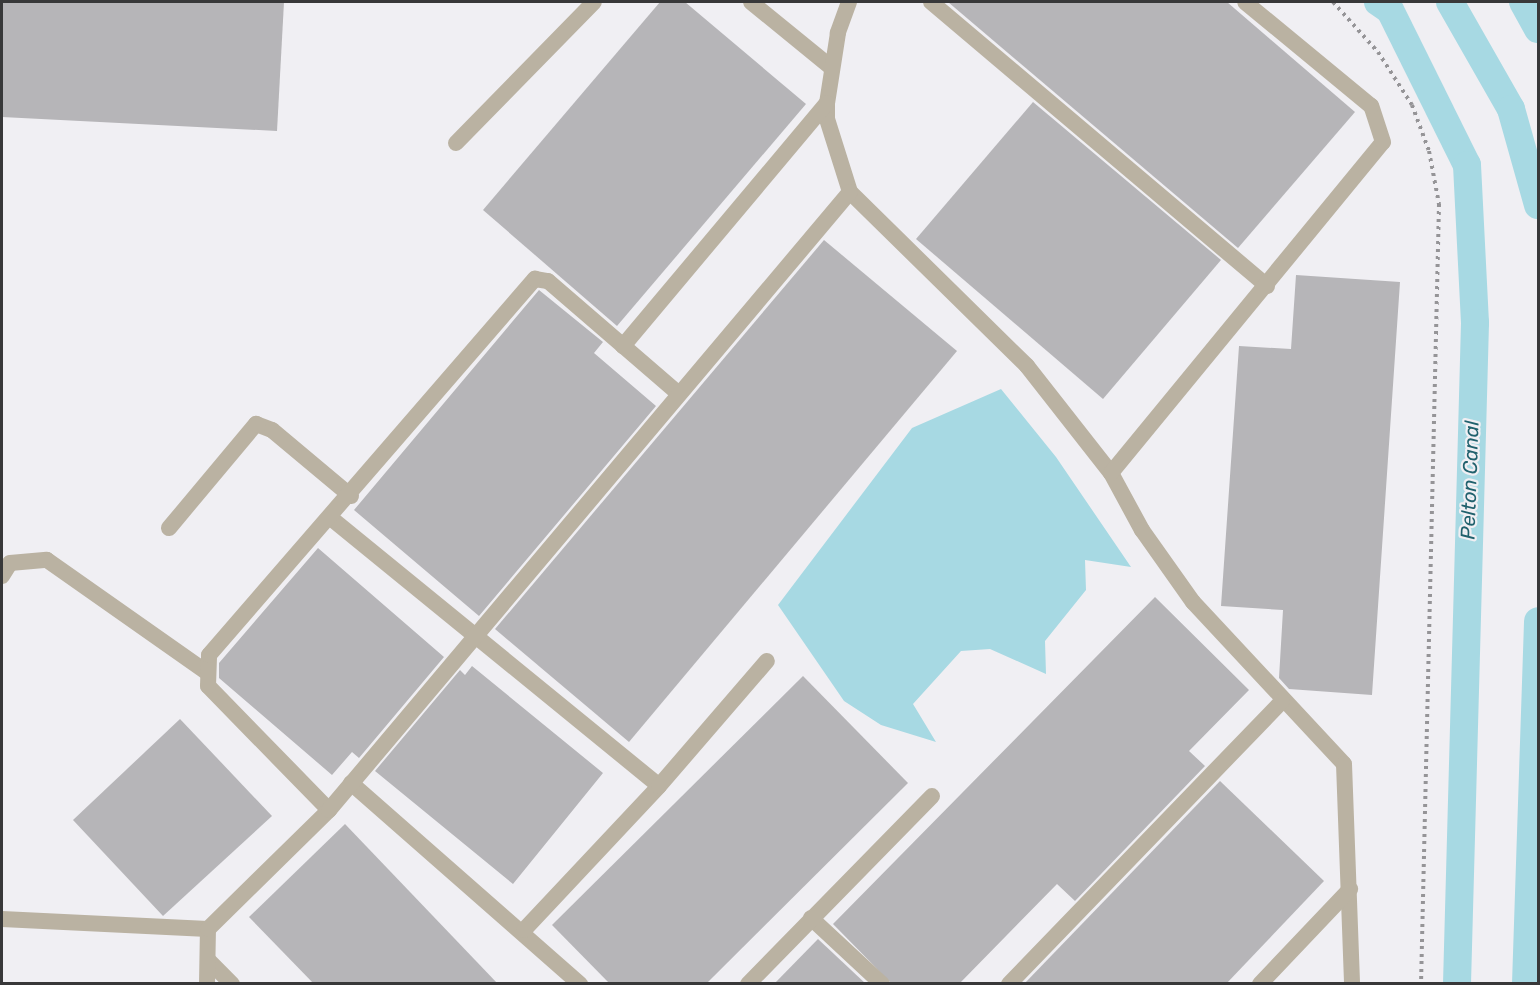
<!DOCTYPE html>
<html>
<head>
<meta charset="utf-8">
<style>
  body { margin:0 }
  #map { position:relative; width:1540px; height:985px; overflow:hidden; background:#f0eff3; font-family:Rubik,sans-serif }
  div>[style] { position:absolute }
  .water>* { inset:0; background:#a7d9e3 }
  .canal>* { height:28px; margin:-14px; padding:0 14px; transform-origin:14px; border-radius:14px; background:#a7d9e3 }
  .building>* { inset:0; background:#b6b5b8 }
  .path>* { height:4px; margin-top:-2px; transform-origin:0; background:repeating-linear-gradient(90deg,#959497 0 3px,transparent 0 7.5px) }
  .lane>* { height:16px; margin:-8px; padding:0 8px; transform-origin:8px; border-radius:8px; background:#bab2a2 }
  span { translate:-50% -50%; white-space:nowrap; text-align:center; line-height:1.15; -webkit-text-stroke:4.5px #f0eff3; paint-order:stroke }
  .water-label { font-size:20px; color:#20616d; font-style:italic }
  .frame { position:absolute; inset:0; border:3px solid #383839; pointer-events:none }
</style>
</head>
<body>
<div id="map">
  <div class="water">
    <i style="clip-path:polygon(1001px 389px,1056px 457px,1131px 567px,1085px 560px,1086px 590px,1045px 641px,1046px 674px,990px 649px,961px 651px,913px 704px,936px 742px,881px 725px,844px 701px,778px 605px,912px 428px)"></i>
  </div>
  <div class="canal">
    <i style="left:1378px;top:2px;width:14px;rotate:34deg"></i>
    <i style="left:1390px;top:10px;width:173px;rotate:63.6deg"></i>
    <i style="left:1467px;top:165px;width:158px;rotate:87.1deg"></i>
    <i style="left:1475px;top:323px;width:661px;rotate:91.56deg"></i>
    <i style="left:1450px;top:2px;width:123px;rotate:60.3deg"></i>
    <i style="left:1511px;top:109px;width:100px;rotate:74.3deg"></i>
    <i style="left:1523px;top:2px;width:31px;rotate:61deg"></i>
    <i style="left:1526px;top:984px;width:363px;rotate:-88.1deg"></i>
  </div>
  <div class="building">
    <i style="clip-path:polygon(2px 2px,284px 2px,277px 131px,2px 117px)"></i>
    <i style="clip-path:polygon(660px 2px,685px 2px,806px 104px,617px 326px,483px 210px)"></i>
    <i style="clip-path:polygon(948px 2px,1227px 2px,1355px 112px,1238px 248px)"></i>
    <i style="clip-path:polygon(1033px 102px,1221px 260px,1103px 399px,916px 239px)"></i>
    <i style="clip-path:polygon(824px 240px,957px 351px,629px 742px,495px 629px)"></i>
    <i style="clip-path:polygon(1296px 275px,1400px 282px,1372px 695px,1289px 689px,1279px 678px,1283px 610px,1221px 606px,1239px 346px,1291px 349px)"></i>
    <i style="clip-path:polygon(539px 290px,603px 342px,594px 353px,656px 406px,479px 616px,354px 510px)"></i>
    <i style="clip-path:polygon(318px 548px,444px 657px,359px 758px,352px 752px,332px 775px,219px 678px,219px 663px)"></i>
    <i style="clip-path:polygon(1155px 597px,1249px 690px,1189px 751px,1205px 766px,1075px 901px,1057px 884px,959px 984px,892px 984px,833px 924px)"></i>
    <i style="clip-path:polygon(472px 666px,603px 773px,513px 884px,375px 771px,460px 670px,465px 675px)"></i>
    <i style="clip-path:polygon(803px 676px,908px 783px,706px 984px,610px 984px,552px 925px)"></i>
    <i style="clip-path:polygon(180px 719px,272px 816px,163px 916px,73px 820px)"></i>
    <i style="clip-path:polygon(1220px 781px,1324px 881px,1226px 984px,1024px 984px)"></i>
    <i style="clip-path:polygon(345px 824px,498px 984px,314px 984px,249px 917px)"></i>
    <i style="clip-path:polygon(818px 939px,866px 984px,774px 984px)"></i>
  </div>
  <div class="path">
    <i style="left:1333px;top:2px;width:67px;rotate:48deg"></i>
    <i style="left:1378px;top:52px;width:63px;rotate:57.3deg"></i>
    <i style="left:1412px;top:105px;width:49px;rotate:69.7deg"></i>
    <i style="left:1429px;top:151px;width:54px;rotate:79.3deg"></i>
    <i style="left:1439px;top:204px;width:780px;rotate:91.32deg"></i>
  </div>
  <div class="lane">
    <i style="left:751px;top:2px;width:104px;rotate:39.2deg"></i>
    <i style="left:849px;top:2px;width:33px;rotate:110deg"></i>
    <i style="left:838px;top:33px;width:71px;rotate:98.9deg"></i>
    <i style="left:827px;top:103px;width:16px;rotate:90deg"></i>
    <i style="left:827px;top:119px;width:77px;rotate:72.5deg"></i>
    <i style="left:850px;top:192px;width:248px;rotate:44.5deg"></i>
    <i style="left:1027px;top:366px;width:136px;rotate:51.9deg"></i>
    <i style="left:1111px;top:473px;width:65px;rotate:61.5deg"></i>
    <i style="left:1142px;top:530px;width:88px;rotate:54.7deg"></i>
    <i style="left:1193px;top:602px;width:221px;rotate:47deg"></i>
    <i style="left:1344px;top:764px;width:220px;rotate:87.9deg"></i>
    <i style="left:931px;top:2px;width:440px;rotate:40.2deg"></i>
    <i style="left:456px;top:143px;width:197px;rotate:-45.6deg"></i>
    <i style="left:623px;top:346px;width:317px;rotate:-50deg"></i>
    <i style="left:1111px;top:473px;width:428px;rotate:-50.6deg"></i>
    <i style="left:1383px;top:142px;width:38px;rotate:-108deg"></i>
    <i style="left:1371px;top:106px;width:163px;rotate:-140.5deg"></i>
    <i style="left:332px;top:519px;width:422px;rotate:39.2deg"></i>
    <i style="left:169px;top:528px;width:136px;rotate:-50.1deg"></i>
    <i style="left:256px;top:424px;width:17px;rotate:21deg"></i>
    <i style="left:272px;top:430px;width:103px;rotate:39.9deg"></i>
    <i style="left:2px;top:576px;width:15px;rotate:-58deg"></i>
    <i style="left:10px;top:563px;width:37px;rotate:-5deg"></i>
    <i style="left:47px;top:560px;width:193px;rotate:35.1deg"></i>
    <i style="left:351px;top:783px;width:305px;rotate:41.3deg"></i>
    <i style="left:329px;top:810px;width:173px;rotate:-134.3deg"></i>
    <i style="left:208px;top:686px;width:31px;rotate:-88deg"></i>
    <i style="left:209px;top:655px;width:498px;rotate:-49.1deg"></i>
    <i style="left:535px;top:279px;width:13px;rotate:9deg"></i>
    <i style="left:548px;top:281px;width:173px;rotate:40.8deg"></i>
    <i style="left:811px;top:918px;width:97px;rotate:42.9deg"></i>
    <i style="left:2px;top:919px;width:206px;rotate:2.8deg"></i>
    <i style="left:524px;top:930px;width:197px;rotate:-46.8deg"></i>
    <i style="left:659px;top:786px;width:165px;rotate:-49.2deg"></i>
    <i style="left:208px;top:960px;width:34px;rotate:45deg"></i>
    <i style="left:207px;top:984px;width:55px;rotate:-89deg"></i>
    <i style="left:208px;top:929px;width:170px;rotate:-44.5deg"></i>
    <i style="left:329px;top:810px;width:808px;rotate:-49.87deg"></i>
    <i style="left:748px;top:984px;width:263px;rotate:-45.6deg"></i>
    <i style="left:1009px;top:984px;width:393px;rotate:-46deg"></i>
    <i style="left:1260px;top:984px;width:131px;rotate:-46.5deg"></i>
  </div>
  <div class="water-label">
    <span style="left:1470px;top:480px;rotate:-88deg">Pelton Canal</span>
  </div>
  <div class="frame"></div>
</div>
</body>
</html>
